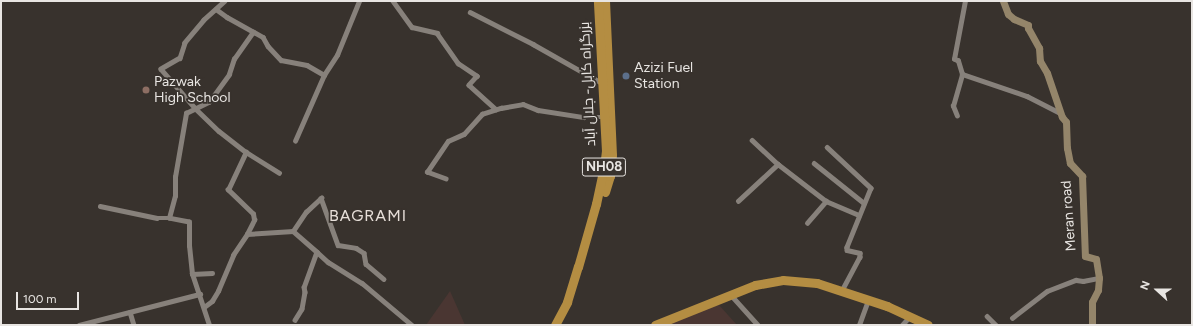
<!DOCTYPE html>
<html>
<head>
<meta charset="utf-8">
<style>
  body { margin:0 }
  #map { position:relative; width:1193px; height:326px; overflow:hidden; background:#38322d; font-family:Figtree,Cairo,sans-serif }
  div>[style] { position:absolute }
  .industrial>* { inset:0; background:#4a3632 }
  .street>* { height:4.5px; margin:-2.25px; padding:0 2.25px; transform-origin:2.25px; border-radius:2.25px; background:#87817b }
  .secondary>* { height:7px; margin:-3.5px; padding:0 3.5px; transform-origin:3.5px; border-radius:3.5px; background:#94856a }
  .highway>* { height:9px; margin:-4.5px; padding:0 4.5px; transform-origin:4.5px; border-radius:4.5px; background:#b48d42 }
  .dots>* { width:11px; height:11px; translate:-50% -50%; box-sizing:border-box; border:2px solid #38322d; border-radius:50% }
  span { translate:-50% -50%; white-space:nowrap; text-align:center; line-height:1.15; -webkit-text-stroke:3.5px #38322d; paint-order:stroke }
  .shield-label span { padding:1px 3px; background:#38322d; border:1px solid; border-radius:3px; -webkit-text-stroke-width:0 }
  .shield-label { font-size:13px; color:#e8e5e2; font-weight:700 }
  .poi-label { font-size:14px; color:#e8e5e2 }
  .left { translate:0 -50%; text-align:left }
  .street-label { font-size:14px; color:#e8e5e2 }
  .quarter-label { font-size:16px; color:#e7dfd9; letter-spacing:1px }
  .frame { position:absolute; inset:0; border:2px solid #e8e5e2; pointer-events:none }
  .north { position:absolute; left:1137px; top:270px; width:40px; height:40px; -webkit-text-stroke:3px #38322d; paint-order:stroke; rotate:291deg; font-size:11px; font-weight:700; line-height:16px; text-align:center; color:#e8e5e2 }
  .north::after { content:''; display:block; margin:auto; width:14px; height:18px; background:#e8e5e2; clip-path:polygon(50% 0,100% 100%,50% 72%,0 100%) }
  .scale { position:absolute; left:16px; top:292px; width:63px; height:18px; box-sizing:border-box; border:2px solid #e8e5e2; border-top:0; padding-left:5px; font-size:12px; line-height:14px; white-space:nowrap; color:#e8e5e2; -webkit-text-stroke:3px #38322d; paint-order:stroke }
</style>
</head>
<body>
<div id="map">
  <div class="industrial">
    <i style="clip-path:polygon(450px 291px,465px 325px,426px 325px)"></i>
    <i style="clip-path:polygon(719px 305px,737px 325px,668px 325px,675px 319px,693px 311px)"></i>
  </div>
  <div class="street">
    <i style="left:225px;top:1px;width:28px;rotate:138deg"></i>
    <i style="left:204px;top:20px;width:30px;rotate:130deg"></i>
    <i style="left:185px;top:43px;width:16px;rotate:108deg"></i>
    <i style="left:180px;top:58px;width:22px;rotate:150deg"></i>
    <i style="left:161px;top:69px;width:52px;rotate:48.9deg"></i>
    <i style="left:195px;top:108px;width:33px;rotate:44deg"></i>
    <i style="left:219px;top:131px;width:34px;rotate:38deg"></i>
    <i style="left:246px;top:152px;width:39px;rotate:32deg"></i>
    <i style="left:393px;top:1px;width:32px;rotate:54deg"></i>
    <i style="left:412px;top:27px;width:26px;rotate:13deg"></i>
    <i style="left:437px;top:33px;width:37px;rotate:55deg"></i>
    <i style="left:458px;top:63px;width:23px;rotate:34deg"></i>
    <i style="left:477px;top:76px;width:12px;rotate:132deg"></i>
    <i style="left:469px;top:85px;width:36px;rotate:42deg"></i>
    <i style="left:216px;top:9px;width:14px;rotate:36deg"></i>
    <i style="left:227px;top:17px;width:41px;rotate:29.1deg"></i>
    <i style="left:263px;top:37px;width:10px;rotate:61deg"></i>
    <i style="left:268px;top:46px;width:19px;rotate:47deg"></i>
    <i style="left:281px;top:60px;width:26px;rotate:11deg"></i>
    <i style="left:307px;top:65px;width:20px;rotate:30deg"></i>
    <i style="left:470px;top:12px;width:71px;rotate:26.9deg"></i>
    <i style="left:533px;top:44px;width:79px;rotate:29.5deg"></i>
    <i style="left:962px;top:74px;width:69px;rotate:18.7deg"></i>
    <i style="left:1027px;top:96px;width:38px;rotate:27deg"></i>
    <i style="left:957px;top:116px;width:11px;rotate:-112deg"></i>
    <i style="left:953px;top:106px;width:33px;rotate:-74deg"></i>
    <i style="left:962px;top:74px;width:14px;rotate:-107deg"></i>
    <i style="left:958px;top:61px;width:4px;rotate:-153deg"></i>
    <i style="left:954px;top:59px;width:59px;rotate:-79.3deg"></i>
    <i style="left:752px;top:140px;width:35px;rotate:43deg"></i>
    <i style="left:778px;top:164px;width:61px;rotate:37.6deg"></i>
    <i style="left:826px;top:201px;width:36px;rotate:23deg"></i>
    <i style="left:295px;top:141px;width:72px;rotate:-66.3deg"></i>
    <i style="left:324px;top:75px;width:24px;rotate:-57deg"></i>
    <i style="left:337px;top:55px;width:58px;rotate:-67.8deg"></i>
    <i style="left:827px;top:147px;width:60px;rotate:43deg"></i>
    <i style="left:871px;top:188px;width:64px;rotate:112.1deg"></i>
    <i style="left:847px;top:247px;width:3px;rotate:90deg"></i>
    <i style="left:847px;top:250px;width:13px;rotate:13deg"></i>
    <i style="left:860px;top:253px;width:4px;rotate:90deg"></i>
    <i style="left:860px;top:257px;width:38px;rotate:118deg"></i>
    <i style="left:814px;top:163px;width:64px;rotate:38.7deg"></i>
    <i style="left:446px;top:179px;width:20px;rotate:-160deg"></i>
    <i style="left:427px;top:172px;width:37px;rotate:-56deg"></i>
    <i style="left:448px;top:141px;width:17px;rotate:-24deg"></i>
    <i style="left:464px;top:134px;width:27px;rotate:-48deg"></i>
    <i style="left:482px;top:114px;width:20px;rotate:-18deg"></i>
    <i style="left:501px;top:108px;width:22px;rotate:-10deg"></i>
    <i style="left:523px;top:104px;width:16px;rotate:22deg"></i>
    <i style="left:538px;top:110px;width:46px;rotate:8.8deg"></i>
    <i style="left:583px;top:117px;width:22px"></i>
    <i style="left:738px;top:201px;width:54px;rotate:-42.8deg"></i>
    <i style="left:100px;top:206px;width:58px;rotate:11.9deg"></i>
    <i style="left:157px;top:218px;width:12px"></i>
    <i style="left:807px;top:223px;width:29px;rotate:-49deg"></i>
    <i style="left:293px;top:231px;width:23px;rotate:-56deg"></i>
    <i style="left:306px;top:212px;width:21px;rotate:-43deg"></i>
    <i style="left:321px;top:198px;width:50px;rotate:70.1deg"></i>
    <i style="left:338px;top:245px;width:18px;rotate:9deg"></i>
    <i style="left:356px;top:248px;width:9px;rotate:32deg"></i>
    <i style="left:364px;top:253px;width:11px;rotate:80deg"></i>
    <i style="left:366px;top:264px;width:23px;rotate:40deg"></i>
    <i style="left:247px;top:234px;width:46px;rotate:-3.7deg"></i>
    <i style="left:293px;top:231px;width:32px;rotate:41deg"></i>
    <i style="left:317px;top:252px;width:37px;rotate:110deg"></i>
    <i style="left:304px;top:287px;width:5px;rotate:79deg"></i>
    <i style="left:305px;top:292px;width:17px;rotate:100deg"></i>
    <i style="left:302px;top:309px;width:13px;rotate:122deg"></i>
    <i style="left:317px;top:252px;width:15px;rotate:42deg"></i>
    <i style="left:328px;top:262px;width:40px;rotate:32deg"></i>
    <i style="left:362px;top:283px;width:65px;rotate:40deg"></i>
    <i style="left:192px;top:274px;width:20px;rotate:-3deg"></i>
    <i style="left:731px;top:295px;width:40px;rotate:48deg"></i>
    <i style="left:204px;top:307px;width:10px;rotate:-37deg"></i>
    <i style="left:212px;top:301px;width:12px;rotate:-59deg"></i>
    <i style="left:218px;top:291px;width:39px;rotate:-67deg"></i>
    <i style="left:233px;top:255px;width:25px;rotate:-56deg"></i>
    <i style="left:247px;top:234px;width:16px;rotate:-63deg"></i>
    <i style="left:254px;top:220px;width:6px;rotate:-99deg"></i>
    <i style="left:253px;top:214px;width:35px;rotate:-136deg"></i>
    <i style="left:228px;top:190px;width:42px;rotate:-64.7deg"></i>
    <i style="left:130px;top:312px;width:14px;rotate:73deg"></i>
    <i style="left:987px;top:316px;width:13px;rotate:45deg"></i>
    <i style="left:1012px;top:318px;width:44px;rotate:-37.6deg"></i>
    <i style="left:1047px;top:291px;width:31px;rotate:-21deg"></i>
    <i style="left:1076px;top:280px;width:7px;rotate:8deg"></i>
    <i style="left:1083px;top:281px;width:16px;rotate:-11deg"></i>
    <i style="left:79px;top:325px;width:125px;rotate:-14.4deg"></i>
    <i style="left:209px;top:325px;width:54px;rotate:-108.4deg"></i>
    <i style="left:192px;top:274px;width:28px;rotate:-96deg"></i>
    <i style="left:189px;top:246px;width:24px;rotate:-90deg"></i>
    <i style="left:189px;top:222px;width:20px;rotate:-169deg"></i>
    <i style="left:169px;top:218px;width:23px;rotate:-75deg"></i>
    <i style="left:175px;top:196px;width:19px;rotate:-90deg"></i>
    <i style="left:175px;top:177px;width:65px;rotate:-80.2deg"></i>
    <i style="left:186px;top:113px;width:25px;rotate:-26deg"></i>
    <i style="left:209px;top:102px;width:34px;rotate:-54deg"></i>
    <i style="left:229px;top:74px;width:16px;rotate:-72deg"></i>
    <i style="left:234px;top:59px;width:33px;rotate:-55deg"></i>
    <i style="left:859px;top:325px;width:27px;rotate:-70deg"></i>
    <i style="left:902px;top:325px;width:12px;rotate:-48deg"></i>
  </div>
  <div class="secondary">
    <i style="left:1003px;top:1px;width:14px;rotate:69deg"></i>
    <i style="left:1008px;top:14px;width:8px;rotate:40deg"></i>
    <i style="left:1014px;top:19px;width:15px;rotate:23deg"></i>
    <i style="left:1028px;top:25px;width:3px;rotate:90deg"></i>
    <i style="left:1028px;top:28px;width:23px;rotate:61deg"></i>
    <i style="left:1039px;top:48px;width:13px;rotate:86deg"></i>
    <i style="left:1040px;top:61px;width:14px;rotate:60deg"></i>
    <i style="left:1047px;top:73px;width:46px;rotate:71.2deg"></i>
    <i style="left:1062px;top:117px;width:6px;rotate:51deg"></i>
    <i style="left:1066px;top:122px;width:26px;rotate:88deg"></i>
    <i style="left:1067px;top:148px;width:15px;rotate:79deg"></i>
    <i style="left:1070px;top:163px;width:18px;rotate:47deg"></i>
    <i style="left:1082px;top:176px;width:80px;rotate:87.9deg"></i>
    <i style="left:1085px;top:256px;width:11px;rotate:15deg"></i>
    <i style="left:1096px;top:259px;width:19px;rotate:81deg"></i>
    <i style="left:1099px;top:278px;width:12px;rotate:95deg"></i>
    <i style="left:1098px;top:290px;width:13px;rotate:117deg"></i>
    <i style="left:1092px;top:302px;width:23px;rotate:90deg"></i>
  </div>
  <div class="highway">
    <i style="left:605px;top:192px;width:17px;rotate:-73deg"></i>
    <i style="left:610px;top:176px;width:21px;rotate:-85deg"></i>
    <i style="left:612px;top:155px;width:154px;rotate:-92.6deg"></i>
    <i style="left:555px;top:325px;width:26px;rotate:-62deg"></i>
    <i style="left:567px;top:302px;width:37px;rotate:-73deg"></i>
    <i style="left:578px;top:267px;width:66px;rotate:-74.1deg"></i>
    <i style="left:596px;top:204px;width:38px;rotate:-78deg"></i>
    <i style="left:604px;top:167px;width:16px;rotate:-83deg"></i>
    <i style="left:606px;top:151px;width:150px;rotate:-93.1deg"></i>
    <i style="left:655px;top:325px;width:108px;rotate:-21.8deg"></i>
    <i style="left:755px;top:285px;width:28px;rotate:-10deg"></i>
    <i style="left:783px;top:280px;width:34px;rotate:5deg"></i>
    <i style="left:817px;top:283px;width:74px;rotate:18.2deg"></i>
    <i style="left:887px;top:306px;width:45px;rotate:24.9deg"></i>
  </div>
  <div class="dots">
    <i style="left:626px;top:76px;background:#5c6f8a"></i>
    <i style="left:146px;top:90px;background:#8d6e63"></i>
  </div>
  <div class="shield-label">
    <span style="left:604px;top:167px">NH08</span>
  </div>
  <div class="poi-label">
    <span class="left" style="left:634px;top:76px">Azizi Fuel<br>Station</span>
    <span class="left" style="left:154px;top:90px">Pazwak<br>High School</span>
  </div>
  <div class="street-label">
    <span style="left:588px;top:84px;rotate:-93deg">بزرگراه کابل- جلال آباد</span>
    <span style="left:1069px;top:216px;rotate:-94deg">Meran road</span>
  </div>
  <div class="quarter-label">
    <span style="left:368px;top:216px">BAGRAMI</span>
  </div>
  <div class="frame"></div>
  <div class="north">N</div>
  <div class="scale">100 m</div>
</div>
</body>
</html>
